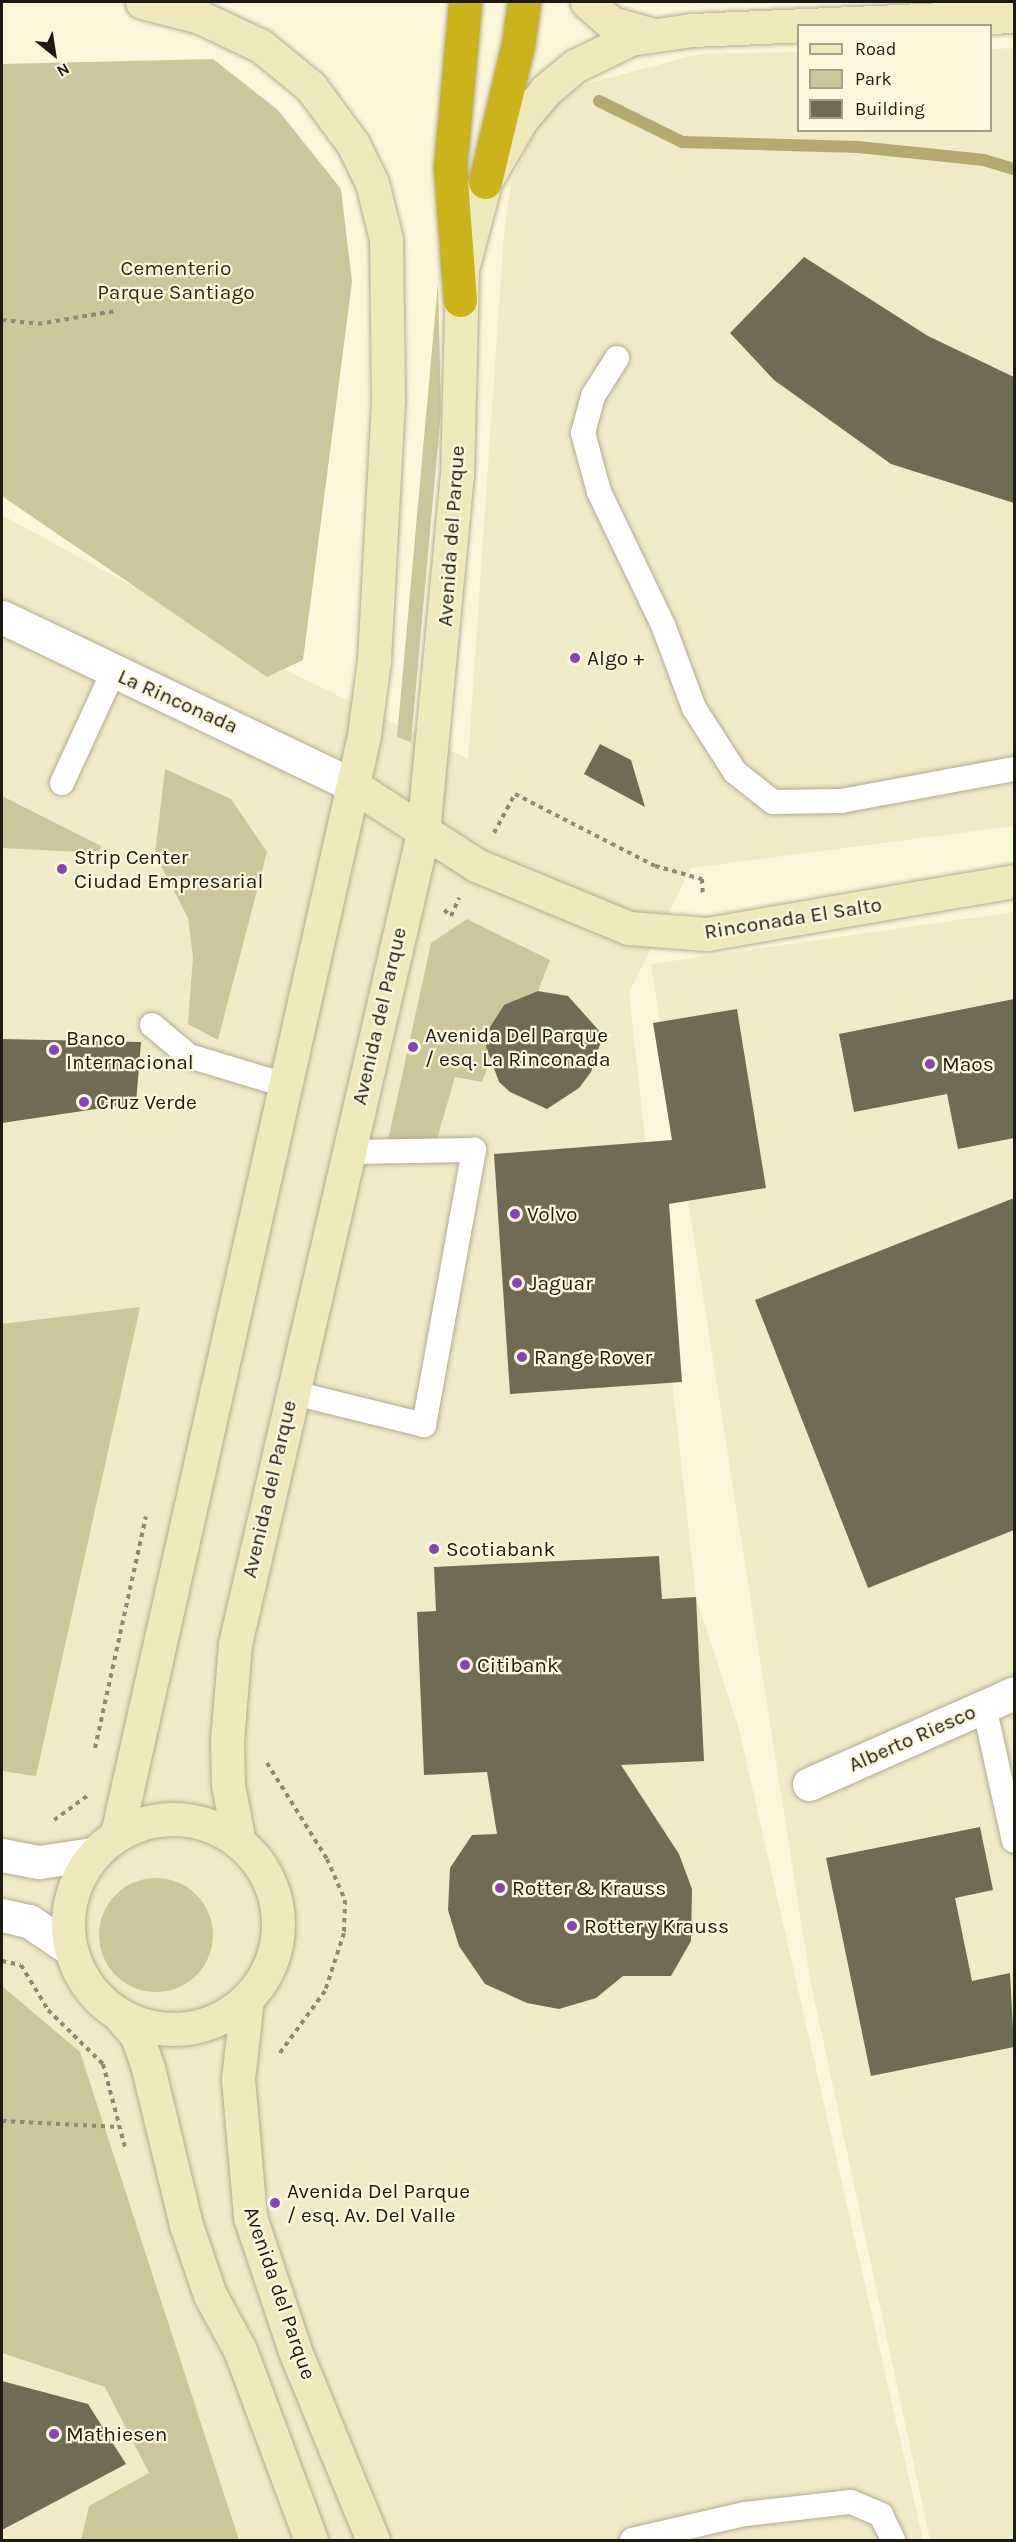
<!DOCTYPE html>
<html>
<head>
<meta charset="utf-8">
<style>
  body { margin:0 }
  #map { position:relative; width:1016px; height:2542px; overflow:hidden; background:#fcf7da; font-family:Karla,sans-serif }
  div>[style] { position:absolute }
  .built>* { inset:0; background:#f1eac6 }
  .green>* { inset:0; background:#cdc69a }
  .round { border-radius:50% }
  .stream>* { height:12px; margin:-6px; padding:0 6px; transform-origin:6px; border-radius:6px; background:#b4aa71 }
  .building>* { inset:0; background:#706b52 }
  .path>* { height:4px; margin-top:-2px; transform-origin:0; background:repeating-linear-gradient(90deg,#8d8a76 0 4.5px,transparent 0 9px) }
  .roads { filter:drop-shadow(0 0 2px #b1ac91) drop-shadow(0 0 2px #b1ac91) }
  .lane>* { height:24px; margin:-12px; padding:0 12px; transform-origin:12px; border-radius:12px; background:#fff }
  .street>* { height:33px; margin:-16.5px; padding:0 16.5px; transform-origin:16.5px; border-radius:16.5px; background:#fff }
  .secondary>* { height:33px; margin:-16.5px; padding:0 16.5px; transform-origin:16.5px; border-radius:16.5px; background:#efe8bb }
  .secondary>.ring { margin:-16.5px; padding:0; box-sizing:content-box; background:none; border:33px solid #efe8bb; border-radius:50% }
  .highway>* { height:33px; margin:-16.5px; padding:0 16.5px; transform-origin:16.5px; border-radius:16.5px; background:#cbb31b }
  .dots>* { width:16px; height:16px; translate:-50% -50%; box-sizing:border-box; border:3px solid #fcf7da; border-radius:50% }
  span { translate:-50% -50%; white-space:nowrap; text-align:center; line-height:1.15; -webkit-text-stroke:4.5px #fcf7da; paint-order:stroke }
  .park-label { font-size:21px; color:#302b10 }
  .street-label { font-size:21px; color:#1d1b11 }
  .poi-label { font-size:21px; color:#1d1b11 }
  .left { translate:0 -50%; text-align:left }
  .frame { position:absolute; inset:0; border:3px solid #1d1b11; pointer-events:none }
  .legend { position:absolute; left:797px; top:24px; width:195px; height:108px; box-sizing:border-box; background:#fcf7da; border:2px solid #a39f8a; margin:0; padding:8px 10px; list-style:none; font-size:18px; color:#1d1b11 }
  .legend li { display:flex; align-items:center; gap:12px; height:30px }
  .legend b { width:30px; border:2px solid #a39f8a }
  .north { position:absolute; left:24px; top:24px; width:60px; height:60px; -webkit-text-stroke:4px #fcf7da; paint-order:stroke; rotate:150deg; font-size:16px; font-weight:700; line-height:24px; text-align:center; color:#1d1b11 }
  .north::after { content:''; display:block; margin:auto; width:21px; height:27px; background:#1d1b11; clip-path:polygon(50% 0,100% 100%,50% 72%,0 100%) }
</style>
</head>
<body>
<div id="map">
  <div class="built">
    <i style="clip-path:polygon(1014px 48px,1014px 826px,691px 868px,629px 993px,696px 1597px,739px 1729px,923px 2540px,2px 2540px,2px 515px,294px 674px,468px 759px,504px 232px,512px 179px,544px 112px,586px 84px,699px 54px,798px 52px,798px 130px,990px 130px,991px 49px)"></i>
    <i style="clip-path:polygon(1014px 912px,1014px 2540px,930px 2540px,810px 1979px,651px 964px)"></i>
  </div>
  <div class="green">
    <i style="clip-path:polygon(213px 59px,278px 110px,341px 189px,352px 282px,303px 660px,267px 677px,2px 496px,2px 64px)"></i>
    <i style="clip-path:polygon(438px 283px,441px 411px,411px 742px,397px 737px)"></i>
    <i style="clip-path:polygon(165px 769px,231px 799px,267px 852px,218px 1040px,188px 1024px,193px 957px,188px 918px,155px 854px)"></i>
    <i style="clip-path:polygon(2px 796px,101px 846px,99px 853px,2px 848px)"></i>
    <i style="clip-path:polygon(467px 919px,550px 960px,538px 991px,504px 1005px,490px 1027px,489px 1064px,482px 1082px,455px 1077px,437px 1139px,388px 1140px,431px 943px)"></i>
    <i style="clip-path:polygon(140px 1307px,36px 1776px,2px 1771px,2px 1324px)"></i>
    <i class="round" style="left:99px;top:1878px;width:114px;height:114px"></i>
    <i style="clip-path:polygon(2px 1986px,80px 2052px,239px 2540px,81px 2540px,89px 2506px,149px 2473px,105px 2387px,2px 2353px)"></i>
  </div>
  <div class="stream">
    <i style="left:599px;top:101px;width:93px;rotate:26.3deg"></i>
    <i style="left:682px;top:142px;width:176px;rotate:1.6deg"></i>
    <i style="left:858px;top:147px;width:127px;rotate:5.9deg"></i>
    <i style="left:984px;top:160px;width:31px;rotate:17deg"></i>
  </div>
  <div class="building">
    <i style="clip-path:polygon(804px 257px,928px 336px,1014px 377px,1014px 503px,891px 464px,774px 380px,730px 333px)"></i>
    <i style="clip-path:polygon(600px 744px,631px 760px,645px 807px,584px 774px)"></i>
    <i style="clip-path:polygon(538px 991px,568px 996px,603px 1035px,591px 1072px,579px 1088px,547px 1109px,510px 1092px,499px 1082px,486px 1046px,490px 1027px,504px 1005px)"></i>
    <i style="clip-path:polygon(1014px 999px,1014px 1138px,958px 1149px,947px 1094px,854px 1112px,839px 1034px)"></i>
    <i style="clip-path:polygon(737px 1009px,766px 1188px,669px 1204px,682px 1382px,510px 1394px,494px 1154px,672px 1140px,653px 1023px)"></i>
    <i style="clip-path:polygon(2px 1039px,141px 1042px,136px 1103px,2px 1123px)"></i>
    <i style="clip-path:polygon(1014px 1198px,1014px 1530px,868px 1588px,755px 1300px)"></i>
    <i style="clip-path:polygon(659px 1556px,662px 1599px,696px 1597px,704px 1761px,621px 1765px,679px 1854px,692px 1889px,691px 1941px,671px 1976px,623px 1976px,596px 1998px,559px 2009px,527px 2003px,485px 1984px,459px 1946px,448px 1910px,450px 1868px,472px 1835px,497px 1834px,487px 1772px,424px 1775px,417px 1612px,436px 1611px,434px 1567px)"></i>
    <i style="clip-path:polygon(980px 1827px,993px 1890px,955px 1898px,972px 1981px,1010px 1973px,1014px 2047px,871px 2076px,826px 1858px)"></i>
    <i style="clip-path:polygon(2px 2381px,88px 2404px,126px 2464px,2px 2530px)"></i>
  </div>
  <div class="path">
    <i style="left:2px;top:320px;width:36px;rotate:6deg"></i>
    <i style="left:38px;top:324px;width:78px;rotate:-9.6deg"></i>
    <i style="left:494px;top:833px;width:44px;rotate:-61.7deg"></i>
    <i style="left:515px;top:794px;width:157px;rotate:27.2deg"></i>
    <i style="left:655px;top:866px;width:49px;rotate:15.5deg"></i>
    <i style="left:702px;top:879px;width:18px;rotate:87deg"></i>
    <i style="left:444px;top:910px;width:9px;rotate:41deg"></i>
    <i style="left:451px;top:916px;width:20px;rotate:-66deg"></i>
    <i style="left:95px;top:1748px;width:237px;rotate:-77.6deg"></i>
    <i style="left:267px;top:1763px;width:113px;rotate:58deg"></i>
    <i style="left:327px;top:1859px;width:45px;rotate:66.3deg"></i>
    <i style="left:345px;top:1900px;width:33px;rotate:92deg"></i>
    <i style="left:344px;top:1933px;width:61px;rotate:108.1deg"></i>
    <i style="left:325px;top:1991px;width:77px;rotate:126deg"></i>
    <i style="left:54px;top:1820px;width:41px;rotate:-36deg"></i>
    <i style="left:2px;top:1961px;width:19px;rotate:12deg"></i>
    <i style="left:21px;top:1965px;width:52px;rotate:59deg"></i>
    <i style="left:48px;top:2010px;width:77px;rotate:44.5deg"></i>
    <i style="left:103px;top:2064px;width:86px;rotate:75.2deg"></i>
    <i style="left:2px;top:2121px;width:117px;rotate:2.9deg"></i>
  </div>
  <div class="roads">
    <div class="lane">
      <i style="left:617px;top:358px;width:45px;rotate:122.3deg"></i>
      <i style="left:593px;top:396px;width:38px;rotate:105deg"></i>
      <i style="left:583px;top:433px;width:61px;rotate:74.8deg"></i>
      <i style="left:599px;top:492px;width:148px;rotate:64.3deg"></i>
      <i style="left:663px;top:625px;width:89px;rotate:69.5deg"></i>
      <i style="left:694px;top:708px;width:76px;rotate:57.4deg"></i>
      <i style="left:735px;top:772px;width:48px;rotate:38.3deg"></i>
      <i style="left:773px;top:802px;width:68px;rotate:-0.8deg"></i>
      <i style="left:841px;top:801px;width:176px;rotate:-10.5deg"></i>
      <i style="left:62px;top:783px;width:122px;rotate:-65.3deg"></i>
      <i style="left:152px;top:1025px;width:48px;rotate:40deg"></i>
      <i style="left:189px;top:1056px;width:100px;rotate:16.8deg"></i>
      <i style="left:290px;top:1392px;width:138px;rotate:13.8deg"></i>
      <i style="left:424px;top:1425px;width:280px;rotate:-79.7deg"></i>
      <i style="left:474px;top:1150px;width:125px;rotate:179.1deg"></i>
      <i style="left:984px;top:1706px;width:138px;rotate:77.5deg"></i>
      <i style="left:632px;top:2540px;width:116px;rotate:-13deg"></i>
      <i style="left:745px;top:2514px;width:107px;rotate:-6.5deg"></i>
      <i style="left:851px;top:2502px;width:33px;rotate:23deg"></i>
      <i style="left:881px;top:2515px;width:28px;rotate:64deg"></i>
    </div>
    <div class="street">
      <i style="left:2px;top:617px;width:390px;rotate:25.6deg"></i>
      <i style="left:809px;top:1784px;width:224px;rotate:-23.9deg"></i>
      <i style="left:2px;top:1855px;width:38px;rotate:11deg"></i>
      <i style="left:39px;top:1862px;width:56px;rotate:-8.3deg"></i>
      <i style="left:2px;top:1915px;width:28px;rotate:13deg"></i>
      <i style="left:29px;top:1921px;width:50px;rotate:34.3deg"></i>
    </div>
    <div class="secondary">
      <i style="left:587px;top:2px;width:32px;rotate:41deg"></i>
      <i style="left:611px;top:23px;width:41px;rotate:15.8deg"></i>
      <i style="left:354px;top:786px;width:145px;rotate:32.9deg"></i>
      <i style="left:476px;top:865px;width:165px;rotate:22.4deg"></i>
      <i style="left:629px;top:928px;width:78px;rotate:4.4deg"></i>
      <i style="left:707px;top:934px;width:312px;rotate:-9.8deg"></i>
      <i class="ring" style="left:68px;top:1819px;width:177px;height:177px"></i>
      <i style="left:117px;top:1834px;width:1126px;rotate:-77.33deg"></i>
      <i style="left:364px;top:735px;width:76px;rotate:-82.4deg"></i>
      <i style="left:374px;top:660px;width:261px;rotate:-86.9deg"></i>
      <i style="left:388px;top:399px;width:160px;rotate:-90.7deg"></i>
      <i style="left:386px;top:239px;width:58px;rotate:-104deg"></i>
      <i style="left:372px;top:183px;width:43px;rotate:-116deg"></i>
      <i style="left:353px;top:144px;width:71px;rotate:-126.4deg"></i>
      <i style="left:311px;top:87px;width:65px;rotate:-140.6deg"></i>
      <i style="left:261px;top:46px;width:68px;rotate:-154.6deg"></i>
      <i style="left:200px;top:17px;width:60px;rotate:-165.5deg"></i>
      <i style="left:239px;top:1842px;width:58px;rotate:-100.9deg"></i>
      <i style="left:228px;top:1785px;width:44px;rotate:-91.3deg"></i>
      <i style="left:227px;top:1741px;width:97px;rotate:-85.3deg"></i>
      <i style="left:235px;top:1644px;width:833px;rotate:-76.95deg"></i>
      <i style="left:423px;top:833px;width:359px;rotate:-84.6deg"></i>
      <i style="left:457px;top:476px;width:207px;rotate:-88.6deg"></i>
      <i style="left:462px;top:269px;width:90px;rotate:-75.2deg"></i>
      <i style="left:485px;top:182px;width:72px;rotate:-59.9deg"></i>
      <i style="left:521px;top:120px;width:39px;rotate:-50deg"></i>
      <i style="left:546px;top:90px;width:38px;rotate:-40deg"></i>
      <i style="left:575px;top:66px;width:61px;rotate:-26.1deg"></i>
      <i style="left:630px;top:39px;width:63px;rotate:-8.3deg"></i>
      <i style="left:692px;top:30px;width:322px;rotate:-2.5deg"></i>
      <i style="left:247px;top:1999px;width:81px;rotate:96.4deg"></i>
      <i style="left:238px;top:2079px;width:139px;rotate:85deg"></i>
      <i style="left:250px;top:2217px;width:141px;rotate:71.4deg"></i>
      <i style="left:295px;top:2351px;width:204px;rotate:67.6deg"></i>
      <i style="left:120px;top:2016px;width:26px;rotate:50deg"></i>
      <i style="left:137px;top:2036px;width:34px;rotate:71deg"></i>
      <i style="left:148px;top:2068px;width:162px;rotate:76.4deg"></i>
      <i style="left:186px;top:2225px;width:74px;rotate:71.1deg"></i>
      <i style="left:210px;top:2295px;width:63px;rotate:61.4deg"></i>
      <i style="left:240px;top:2350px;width:203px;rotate:69.5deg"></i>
    </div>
    <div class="highway">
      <i style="left:485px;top:182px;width:141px;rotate:-76.5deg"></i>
      <i style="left:518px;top:45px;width:43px;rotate:-82.1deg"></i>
      <i style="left:460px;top:300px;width:132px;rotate:-94.3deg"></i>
      <i style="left:450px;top:168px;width:167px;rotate:-84.8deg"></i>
    </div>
  </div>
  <div class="dots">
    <i style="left:575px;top:658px;background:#8943b7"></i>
    <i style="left:62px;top:869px;background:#8943b7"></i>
    <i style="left:413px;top:1047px;background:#8943b7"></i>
    <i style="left:54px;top:1050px;background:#8943b7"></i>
    <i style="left:930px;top:1064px;background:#8943b7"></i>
    <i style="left:84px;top:1102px;background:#8943b7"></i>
    <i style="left:515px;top:1214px;background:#8943b7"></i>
    <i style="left:517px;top:1283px;background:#8943b7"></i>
    <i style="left:522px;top:1357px;background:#8943b7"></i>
    <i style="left:434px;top:1549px;background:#8943b7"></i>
    <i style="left:465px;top:1665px;background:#8943b7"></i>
    <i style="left:500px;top:1888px;background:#8943b7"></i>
    <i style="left:572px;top:1926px;background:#8943b7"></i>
    <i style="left:275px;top:2203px;background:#8943b7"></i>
    <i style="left:54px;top:2434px;background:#8943b7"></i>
  </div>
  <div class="park-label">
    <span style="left:176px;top:280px">Cementerio<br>Parque Santiago</span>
  </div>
  <div class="street-label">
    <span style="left:451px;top:536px;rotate:-86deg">Avenida del Parque</span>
    <span style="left:178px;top:701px;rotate:24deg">La Rinconada</span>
    <span style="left:793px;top:918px;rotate:-9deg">Rinconada El Salto</span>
    <span style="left:379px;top:1016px;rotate:-77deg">Avenida del Parque</span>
    <span style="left:269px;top:1489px;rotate:-77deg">Avenida del Parque</span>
    <span style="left:912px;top:1738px;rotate:-24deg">Alberto Riesco</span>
    <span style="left:280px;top:2293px;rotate:71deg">Avenida del Parque</span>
  </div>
  <div class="poi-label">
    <span class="left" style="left:587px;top:658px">Algo +</span>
    <span class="left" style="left:74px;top:869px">Strip Center<br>Ciudad Empresarial</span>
    <span class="left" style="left:425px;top:1047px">Avenida Del Parque<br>/ esq. La Rinconada</span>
    <span class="left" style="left:66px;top:1050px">Banco<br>Internacional</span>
    <span class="left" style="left:942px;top:1064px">Maos</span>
    <span class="left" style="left:96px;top:1102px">Cruz Verde</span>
    <span class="left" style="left:527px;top:1214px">Volvo</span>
    <span class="left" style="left:529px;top:1283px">Jaguar</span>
    <span class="left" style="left:534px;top:1357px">Range Rover</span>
    <span class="left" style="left:446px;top:1549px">Scotiabank</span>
    <span class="left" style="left:477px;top:1665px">Citibank</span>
    <span class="left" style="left:512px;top:1888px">Rotter &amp; Krauss</span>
    <span class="left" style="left:584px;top:1926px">Rotter y Krauss</span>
    <span class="left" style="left:287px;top:2203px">Avenida Del Parque<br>/ esq. Av. Del Valle</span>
    <span class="left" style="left:66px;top:2434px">Mathiesen</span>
  </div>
  <div class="frame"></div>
  <ul class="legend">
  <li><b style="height:8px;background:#efe8bb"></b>Road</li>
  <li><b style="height:16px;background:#cdc69a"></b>Park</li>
  <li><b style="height:16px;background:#706b52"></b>Building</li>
  </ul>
  <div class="north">N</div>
</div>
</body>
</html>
